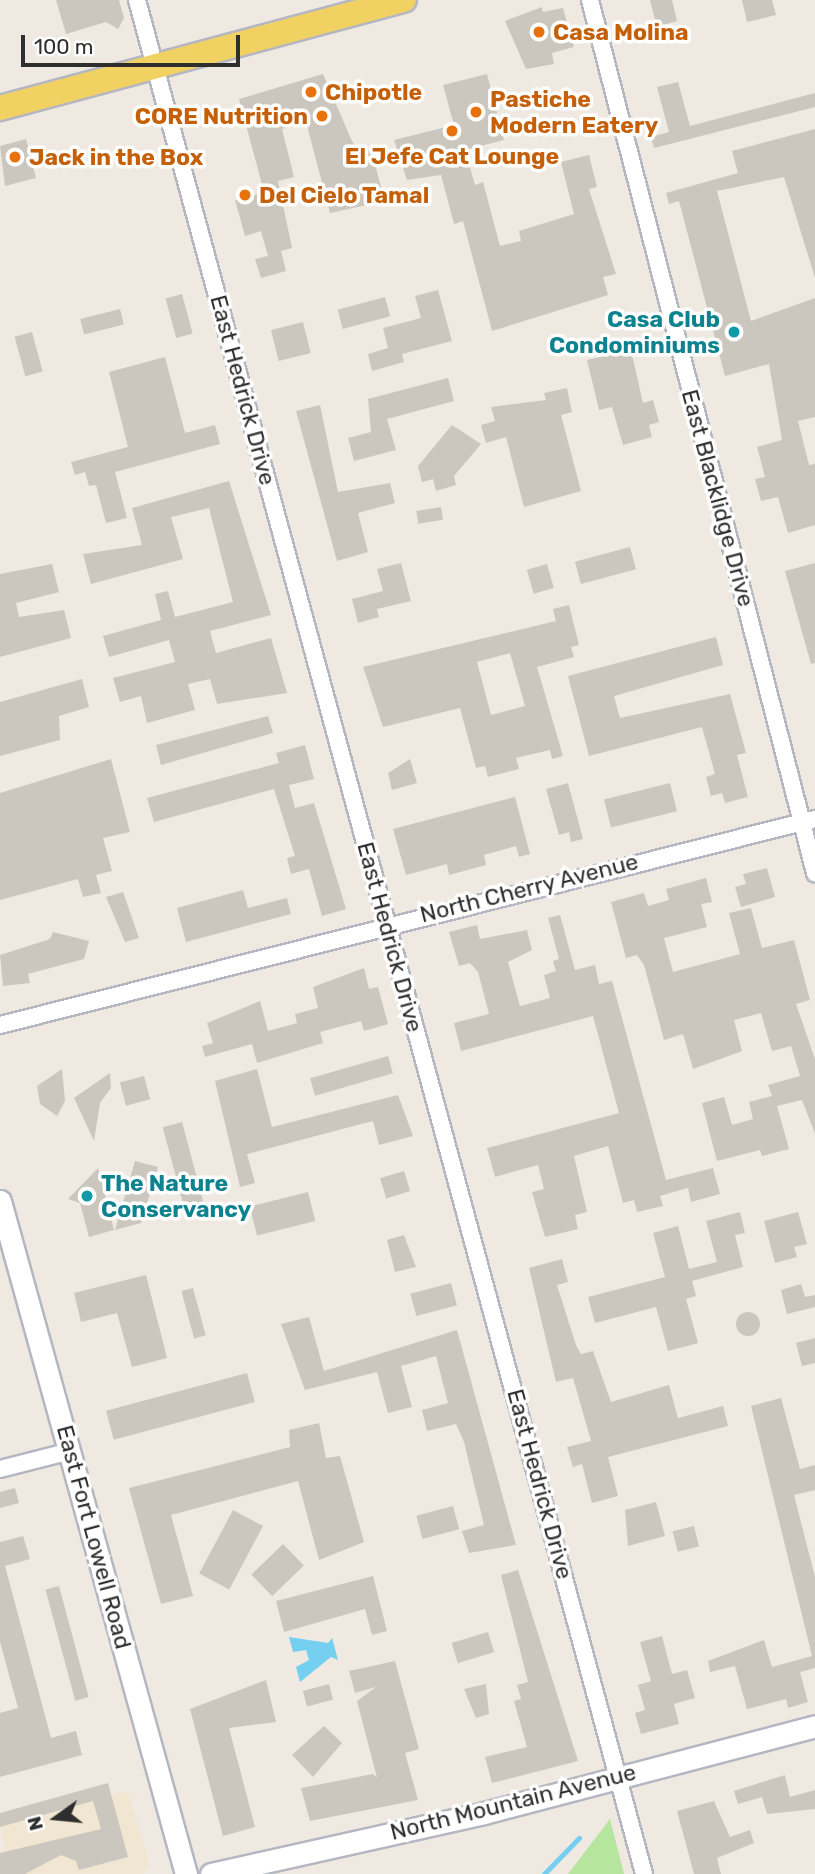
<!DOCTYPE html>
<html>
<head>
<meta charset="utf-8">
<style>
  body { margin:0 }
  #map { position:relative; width:815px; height:1874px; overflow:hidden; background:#efe9e1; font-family:Rubik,sans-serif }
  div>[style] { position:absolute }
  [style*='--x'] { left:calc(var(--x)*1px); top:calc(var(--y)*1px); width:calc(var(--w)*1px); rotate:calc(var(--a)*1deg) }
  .education>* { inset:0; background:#f0e6d1 }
  .green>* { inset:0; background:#b6e59e }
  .water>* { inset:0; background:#75cff0 }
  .stream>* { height:4.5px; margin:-2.25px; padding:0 2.25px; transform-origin:2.25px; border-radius:2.25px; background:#75cff0 }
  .building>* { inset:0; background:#cbc7bf; transform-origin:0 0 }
  .round { border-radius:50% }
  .roads { filter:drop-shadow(2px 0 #b4b7c1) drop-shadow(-2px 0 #b4b7c1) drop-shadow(0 2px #b4b7c1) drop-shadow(0 -2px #b4b7c1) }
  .street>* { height:16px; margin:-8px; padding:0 8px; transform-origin:8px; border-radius:8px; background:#fff }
  .secondary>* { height:21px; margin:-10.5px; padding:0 10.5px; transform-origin:10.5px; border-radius:10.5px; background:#fff }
  .primary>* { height:24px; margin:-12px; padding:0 12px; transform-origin:12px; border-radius:12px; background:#f2d163 }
  .dots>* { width:19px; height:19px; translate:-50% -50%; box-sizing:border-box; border:4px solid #fff; border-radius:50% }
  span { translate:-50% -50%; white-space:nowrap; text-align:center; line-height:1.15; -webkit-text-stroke:7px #fff; paint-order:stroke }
  .food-label { font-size:23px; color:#c56008; font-weight:700 }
  .left { translate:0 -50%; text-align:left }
  .right { translate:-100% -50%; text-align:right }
  .culture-label { font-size:23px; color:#0d838f; font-weight:700 }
  .street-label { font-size:23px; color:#2e2e2e }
  .north { position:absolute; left:21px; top:1783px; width:70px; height:70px; -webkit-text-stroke:5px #fff; paint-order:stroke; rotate:255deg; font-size:19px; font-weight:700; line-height:28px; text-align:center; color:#2e2e2e }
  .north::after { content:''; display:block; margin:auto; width:24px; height:32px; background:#2e2e2e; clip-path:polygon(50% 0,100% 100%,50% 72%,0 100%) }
  .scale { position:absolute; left:21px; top:35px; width:219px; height:32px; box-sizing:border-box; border:4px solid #2e2e2e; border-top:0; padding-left:9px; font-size:21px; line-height:24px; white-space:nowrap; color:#2e2e2e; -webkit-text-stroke:5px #fff; paint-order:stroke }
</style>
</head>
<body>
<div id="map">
  <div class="education">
    <div style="clip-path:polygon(128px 1791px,149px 1863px,143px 1874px,12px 1874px,0 1827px)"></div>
  </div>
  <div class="green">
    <div style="clip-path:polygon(610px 1819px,624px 1874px,568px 1874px)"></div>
  </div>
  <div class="water">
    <div style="clip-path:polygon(289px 1637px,328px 1643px,332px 1638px,338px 1660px,331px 1657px,300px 1682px,296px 1667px,309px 1660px,306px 1650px,293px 1652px)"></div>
  </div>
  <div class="stream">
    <div style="--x:544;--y:1874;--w:50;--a:-45.8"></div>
  </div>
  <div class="building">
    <div style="clip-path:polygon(56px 0,119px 0,124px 18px,118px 29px,106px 22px,66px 34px)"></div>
    <div style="clip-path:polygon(650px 0,672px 0,677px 21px,657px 27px)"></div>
    <div style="clip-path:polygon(742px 0,772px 0,776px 15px,747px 22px)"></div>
    <div style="clip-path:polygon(542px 7px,543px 12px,563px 8px,574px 47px,552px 53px,554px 64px,526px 69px,505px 21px)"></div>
    <div style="clip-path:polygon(323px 74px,352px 141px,360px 153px,371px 150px,385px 201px,330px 213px,306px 122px,282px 129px,294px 177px,278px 181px,292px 248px,281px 251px,286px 271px,261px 278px,255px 259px,268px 256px,261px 231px,245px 236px,235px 200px,264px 192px,239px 99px)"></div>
    <div style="clip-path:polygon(487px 74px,504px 140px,465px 150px,475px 185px,483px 182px,500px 246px,521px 241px,519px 231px,574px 214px,561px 162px,589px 155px,597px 187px,589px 189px,616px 274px,603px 277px,608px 295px,492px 331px,463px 221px,454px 224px,441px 175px,407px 180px,394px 140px,454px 125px,443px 85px)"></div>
    <div style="clip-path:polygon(678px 82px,690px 126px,815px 93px,815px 107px,654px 148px,651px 137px,669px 132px,657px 87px)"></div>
    <div style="clip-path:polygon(815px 129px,815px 278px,784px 177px,717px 191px,751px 321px,815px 298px,815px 417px,798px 421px,809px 465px,815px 464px,815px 525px,788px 533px,778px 497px,761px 501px,755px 479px,765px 477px,757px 447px,782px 440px,769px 364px,725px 376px,679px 201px,669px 204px,666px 193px,738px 173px,732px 151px)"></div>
    <div style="clip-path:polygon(26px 139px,36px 178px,5px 186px,0 146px)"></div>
    <div style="clip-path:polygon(438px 290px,452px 341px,402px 354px,404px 362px,372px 371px,368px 354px,388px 348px,383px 328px,421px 318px,415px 296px)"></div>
    <div style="left:182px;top:294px;width:41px;height:17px;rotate:75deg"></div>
    <div style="left:385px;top:297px;width:20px;height:49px;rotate:75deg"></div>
    <div style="left:120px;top:309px;width:16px;height:41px;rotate:76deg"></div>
    <div style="left:303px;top:322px;width:32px;height:33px;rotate:76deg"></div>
    <div style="left:32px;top:332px;width:41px;height:18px;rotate:75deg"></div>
    <div style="clip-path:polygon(631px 350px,643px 403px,653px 400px,659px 422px,649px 425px,652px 437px,623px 445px,612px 407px,599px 410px,587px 360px)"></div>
    <div style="clip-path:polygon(165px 357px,185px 433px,215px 425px,220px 444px,115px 472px,127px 518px,106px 523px,96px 485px,89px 486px,85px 472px,75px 475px,71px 462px,128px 447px,109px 372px)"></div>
    <div style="clip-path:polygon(448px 378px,454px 401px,387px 419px,396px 450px,354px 461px,348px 438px,371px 432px,368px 399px)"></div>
    <div style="clip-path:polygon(567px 388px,572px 412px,561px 415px,581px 491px,524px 507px,506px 437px,486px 443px,481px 425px,495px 421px,491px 407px,546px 400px,544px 393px)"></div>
    <div style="clip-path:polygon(320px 405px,338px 492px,390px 483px,395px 503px,358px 513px,368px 552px,337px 561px,296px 411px)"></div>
    <div style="clip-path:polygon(452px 425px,481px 444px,454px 476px,456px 485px,436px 491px,433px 479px,422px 482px,418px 466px)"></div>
    <div style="clip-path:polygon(229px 481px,271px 615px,210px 631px,216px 653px,271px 638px,287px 693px,217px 704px,210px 679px,188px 684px,195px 710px,147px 723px,141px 696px,120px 702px,113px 678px,175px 662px,169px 640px,109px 657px,103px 636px,161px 620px,155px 594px,168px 591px,175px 617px,233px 602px,209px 508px,171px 517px,183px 559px,91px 584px,83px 554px,142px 545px,132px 508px)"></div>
    <div style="left:441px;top:507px;width:13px;height:25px;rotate:81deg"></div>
    <div style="left:630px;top:547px;width:23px;height:57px;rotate:75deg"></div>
    <div style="clip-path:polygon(401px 563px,411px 601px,377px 609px,379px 617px,358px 623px,352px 599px,383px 591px,377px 569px)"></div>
    <div style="clip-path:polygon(815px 563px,815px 663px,811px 664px,785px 571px)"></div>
    <div style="clip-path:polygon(52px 564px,59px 592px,16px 603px,19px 617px,64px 610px,71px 638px,0 657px,0 574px)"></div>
    <div style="left:547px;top:564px;width:25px;height:21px;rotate:74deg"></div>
    <div style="clip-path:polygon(evenodd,569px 605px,579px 645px,571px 647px,574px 657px,537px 667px,563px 756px,552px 759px,550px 750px,516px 758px,519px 769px,488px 777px,485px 766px,476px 768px,460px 708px,383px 727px,363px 667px,556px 621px,553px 609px,569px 605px,510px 653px,525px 706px,491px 715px,477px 662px,510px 653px)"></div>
    <div style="clip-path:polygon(716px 637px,723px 665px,614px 696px,620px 718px,730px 694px,746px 753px,737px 755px,748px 797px,725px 803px,722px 793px,711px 796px,706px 777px,715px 774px,702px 727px,589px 756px,568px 676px)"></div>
    <div style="clip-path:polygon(82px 679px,89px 707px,59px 716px,60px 740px,0 756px,0 702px)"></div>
    <div style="clip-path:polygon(268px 716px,273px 733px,161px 765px,156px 745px)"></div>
    <div style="clip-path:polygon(305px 745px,314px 779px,289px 785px,295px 808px,314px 803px,346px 909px,322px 916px,309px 869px,291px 874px,287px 858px,295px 856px,274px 789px,154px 822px,147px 798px,279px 763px,276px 753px)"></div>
    <div style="clip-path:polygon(111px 759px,130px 832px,103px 838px,112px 871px,96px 875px,101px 893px,83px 897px,78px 879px,0 900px,0 793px)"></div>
    <div style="clip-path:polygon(410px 759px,417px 783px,392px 790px,388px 773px)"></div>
    <div style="clip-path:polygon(568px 783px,583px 839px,571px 842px,569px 832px,559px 835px,546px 789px)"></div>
    <div style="left:670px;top:783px;width:29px;height:68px;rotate:76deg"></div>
    <div style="clip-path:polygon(515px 797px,530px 854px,519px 857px,516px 846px,484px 855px,486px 865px,449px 875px,447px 864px,406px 875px,393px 829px)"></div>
    <div style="clip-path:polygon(767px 868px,775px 897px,741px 907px,735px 887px,746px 884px,743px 874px)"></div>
    <div style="clip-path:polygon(706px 878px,712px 902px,701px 904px,707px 927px,664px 938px,673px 972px,740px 954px,729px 913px,751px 908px,762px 948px,794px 940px,810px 1000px,796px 1004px,815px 1059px,815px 1134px,802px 1100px,777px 1106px,789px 1149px,762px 1156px,760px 1150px,717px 1161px,702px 1103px,724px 1097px,732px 1125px,753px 1119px,749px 1102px,772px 1096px,768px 1085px,800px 1076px,791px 1046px,772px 1051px,761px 1013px,734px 1020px,742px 1051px,693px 1069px,683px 1034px,664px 1040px,644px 965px,637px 955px,626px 958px,611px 902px,644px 893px,648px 906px,669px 900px,666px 889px)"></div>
    <div style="clip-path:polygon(243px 890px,248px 908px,287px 898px,291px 914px,186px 942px,177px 908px)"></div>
    <div style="clip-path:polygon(123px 892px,139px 938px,125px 942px,106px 897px)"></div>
    <div style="clip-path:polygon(560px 915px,575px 970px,595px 965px,599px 984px,612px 981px,666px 1180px,713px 1168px,720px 1194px,691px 1202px,688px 1188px,660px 1196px,663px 1206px,637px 1212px,634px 1200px,623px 1203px,608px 1146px,574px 1156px,587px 1212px,575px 1215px,578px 1229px,545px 1237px,532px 1192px,544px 1189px,538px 1165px,495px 1177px,487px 1148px,619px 1113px,593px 1016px,461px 1051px,454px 1023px,489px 1014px,478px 972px,470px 963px,459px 966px,449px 932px,477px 925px,480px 939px,527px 930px,532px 950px,508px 962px,520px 1006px,550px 998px,544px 975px,556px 971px,553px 961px,559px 959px,548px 918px)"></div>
    <div style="clip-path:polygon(53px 932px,89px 941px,84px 959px,28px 974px,30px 983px,3px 986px,0 955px,50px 939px)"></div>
    <div style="clip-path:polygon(364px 968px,369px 989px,378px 987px,388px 1024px,364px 1031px,361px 1021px,320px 1032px,323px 1043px,257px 1063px,252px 1044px,205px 1057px,202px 1046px,213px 1043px,207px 1023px,260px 1001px,268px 1031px,297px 1023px,295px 1014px,318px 1008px,313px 987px)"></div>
    <div style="left:388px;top:1056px;width:18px;height:81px;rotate:74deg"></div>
    <div style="clip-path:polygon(62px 1069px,65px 1101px,57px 1116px,40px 1104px,37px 1086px)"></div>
    <div style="clip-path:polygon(257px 1069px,272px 1127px,398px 1095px,413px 1136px,379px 1145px,373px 1121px,247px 1154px,255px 1183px,240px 1187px,215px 1081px)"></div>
    <div style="clip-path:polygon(110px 1073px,111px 1088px,100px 1103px,94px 1141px,74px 1098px)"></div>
    <div style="left:144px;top:1076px;width:24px;height:25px;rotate:75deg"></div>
    <div style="left:182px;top:1122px;width:91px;height:20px;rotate:75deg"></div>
    <div style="clip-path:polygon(135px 1161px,158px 1167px,141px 1223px,115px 1230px)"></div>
    <div style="clip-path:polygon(98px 1168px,114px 1230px,89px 1237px,80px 1203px,68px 1199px)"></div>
    <div style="left:404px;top:1171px;width:21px;height:25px;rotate:73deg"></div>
    <div style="left:308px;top:1192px;width:30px;height:60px;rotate:76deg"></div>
    <div style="clip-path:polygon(740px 1212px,745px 1233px,735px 1235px,743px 1267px,692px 1281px,696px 1296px,686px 1299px,698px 1343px,668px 1351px,656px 1307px,595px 1323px,588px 1297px,665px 1277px,653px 1233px,678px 1226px,689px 1269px,717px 1262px,706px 1221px)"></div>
    <div style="clip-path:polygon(798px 1212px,807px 1244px,794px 1247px,797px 1257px,775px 1263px,764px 1221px)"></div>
    <div style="clip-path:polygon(404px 1235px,416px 1267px,395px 1272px,387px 1240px)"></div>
    <div style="clip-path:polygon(562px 1259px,568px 1282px,557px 1285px,576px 1345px,581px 1354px,593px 1351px,611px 1402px,669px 1385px,678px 1418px,723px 1406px,728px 1426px,608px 1457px,618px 1496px,592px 1503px,582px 1464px,573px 1467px,567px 1447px,591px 1441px,573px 1378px,556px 1382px,529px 1268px)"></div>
    <div style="clip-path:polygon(146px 1275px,167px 1358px,132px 1367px,117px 1313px,81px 1322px,74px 1293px)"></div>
    <div style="left:451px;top:1283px;width:23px;height:42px;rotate:75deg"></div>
    <div style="clip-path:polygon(801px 1284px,805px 1297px,815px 1295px,815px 1307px,787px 1314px,781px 1290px)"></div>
    <div style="left:193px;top:1288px;width:49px;height:12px;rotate:75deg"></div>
    <div class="round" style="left:736px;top:1312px;width:24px;height:24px"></div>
    <div style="clip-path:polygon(309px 1317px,324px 1371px,457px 1330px,516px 1545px,469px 1553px,462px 1531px,484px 1525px,464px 1442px,456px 1424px,427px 1431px,422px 1410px,448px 1403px,436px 1356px,401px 1366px,412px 1407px,388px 1413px,377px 1372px,305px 1390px,281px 1324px)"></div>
    <div style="clip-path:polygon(815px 1338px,815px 1363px,802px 1366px,796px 1343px)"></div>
    <div style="left:247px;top:1373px;width:30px;height:146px;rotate:75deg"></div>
    <div style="clip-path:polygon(781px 1398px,800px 1469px,815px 1465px,815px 1490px,794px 1495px,815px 1577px,815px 1668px,800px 1672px,808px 1702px,788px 1708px,786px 1699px,747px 1709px,735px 1666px,710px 1672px,708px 1661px,764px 1640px,772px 1667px,812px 1656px,751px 1406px)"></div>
    <div style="clip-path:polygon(319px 1423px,326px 1458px,340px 1456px,364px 1542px,319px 1560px,298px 1481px,171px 1515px,193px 1596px,161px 1604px,129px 1488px,290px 1447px,289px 1430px)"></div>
    <div style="clip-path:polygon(15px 1488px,19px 1503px,0 1508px,0 1492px)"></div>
    <div style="clip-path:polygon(656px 1502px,665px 1536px,628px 1546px,625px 1510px)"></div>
    <div style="left:453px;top:1506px;width:24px;height:38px;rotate:75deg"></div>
    <div style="left:233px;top:1510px;width:34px;height:72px;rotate:28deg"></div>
    <div style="left:694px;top:1526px;width:21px;height:22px;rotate:76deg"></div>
    <div style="clip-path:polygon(23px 1536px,30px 1559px,5px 1566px,51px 1738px,76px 1731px,82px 1755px,0 1777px,0 1713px,18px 1708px,0 1642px,0 1542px)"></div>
    <div style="left:283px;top:1544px;width:30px;height:44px;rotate:46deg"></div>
    <div style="clip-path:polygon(518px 1570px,578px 1761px,492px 1783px,485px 1757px,527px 1747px,514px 1701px,521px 1699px,517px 1685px,528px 1682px,501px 1575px)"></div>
    <div style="clip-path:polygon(373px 1576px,387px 1631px,372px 1635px,365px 1609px,284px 1632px,276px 1601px)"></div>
    <div style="left:59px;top:1586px;width:115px;height:14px;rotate:75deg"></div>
    <div style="left:488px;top:1632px;width:21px;height:38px;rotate:73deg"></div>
    <div style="clip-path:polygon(662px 1636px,672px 1674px,687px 1670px,695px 1698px,674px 1704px,679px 1724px,641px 1734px,635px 1713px,645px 1710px,638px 1685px,651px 1681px,640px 1642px)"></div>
    <div style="clip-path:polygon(395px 1661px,419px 1749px,405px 1753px,418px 1800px,310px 1821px,301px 1788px,373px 1774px,377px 1778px,357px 1701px,376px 1687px,355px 1693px,349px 1671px)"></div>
    <div style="clip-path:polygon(266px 1680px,276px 1722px,229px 1728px,255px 1827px,223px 1836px,190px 1709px)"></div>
    <div style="left:329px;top:1684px;width:16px;height:27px;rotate:75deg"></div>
    <div style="clip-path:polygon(486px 1684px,489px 1714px,476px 1718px,464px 1689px)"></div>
    <div style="clip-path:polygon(324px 1726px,342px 1743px,313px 1777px,292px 1755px)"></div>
    <div style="clip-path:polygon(785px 1775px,790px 1797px,815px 1790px,815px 1809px,767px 1814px,762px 1797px,738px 1804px,734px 1791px)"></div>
    <div style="clip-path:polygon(108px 1783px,128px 1857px,79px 1870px,76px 1861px,61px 1855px,25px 1874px,0 1874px,0 1853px,101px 1829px,93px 1801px,0 1827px,0 1813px)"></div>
    <div style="clip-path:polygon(714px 1801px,730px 1837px,750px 1830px,754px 1843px,717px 1858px,721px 1874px,694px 1874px,677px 1811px)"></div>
  </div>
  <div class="roads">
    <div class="street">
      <div style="--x:137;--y:0;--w:1941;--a:74.86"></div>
      <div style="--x:590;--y:0;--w:902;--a:75.55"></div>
      <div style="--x:0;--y:1025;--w:841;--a:-14.19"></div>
      <div style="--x:0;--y:1469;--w:73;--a:-14.2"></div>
    </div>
    <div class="secondary">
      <div style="--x:0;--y:1201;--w:698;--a:74.55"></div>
      <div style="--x:211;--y:1874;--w:280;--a:-12.6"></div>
      <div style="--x:484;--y:1813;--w:342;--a:-14.7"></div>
    </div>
    <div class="primary">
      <div style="--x:0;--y:108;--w:418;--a:-15"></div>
    </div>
  </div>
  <div class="dots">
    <div style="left:539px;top:32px;background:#e8710a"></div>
    <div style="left:311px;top:92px;background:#e8710a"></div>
    <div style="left:476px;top:112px;background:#e8710a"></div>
    <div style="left:322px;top:116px;background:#e8710a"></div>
    <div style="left:452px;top:131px;background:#e8710a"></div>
    <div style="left:15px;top:157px;background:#e8710a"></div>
    <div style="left:245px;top:195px;background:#e8710a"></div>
    <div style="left:734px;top:332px;background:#0f9aa8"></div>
    <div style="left:87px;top:1196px;background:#0f9aa8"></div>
  </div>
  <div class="food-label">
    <span class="left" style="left:553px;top:32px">Casa Molina</span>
    <span class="left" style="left:325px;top:92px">Chipotle</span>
    <span class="left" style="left:490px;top:112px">Pastiche<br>Modern Eatery</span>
    <span class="right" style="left:308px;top:116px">CORE Nutrition</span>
    <span style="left:452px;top:156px">El Jefe Cat Lounge</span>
    <span class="left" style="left:29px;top:157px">Jack in the Box</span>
    <span class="left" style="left:259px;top:195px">Del Cielo Tamal</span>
  </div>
  <div class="culture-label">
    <span class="right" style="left:720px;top:332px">Casa Club<br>Condominiums</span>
    <span class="left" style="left:101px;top:1196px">The Nature<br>Conservancy</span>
  </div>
  <div class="street-label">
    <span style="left:243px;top:390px;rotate:75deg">East Hedrick Drive</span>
    <span style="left:718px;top:498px;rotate:75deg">East Blacklidge Drive</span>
    <span style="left:529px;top:888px;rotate:-14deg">North Cherry Avenue</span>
    <span style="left:390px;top:937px;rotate:75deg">East Hedrick Drive</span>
    <span style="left:540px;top:1484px;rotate:75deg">East Hedrick Drive</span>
    <span style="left:94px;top:1537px;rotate:75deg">East Fort Lowell Road</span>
    <span style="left:513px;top:1802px;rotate:-14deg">North Mountain Avenue</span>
  </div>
  <div class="north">N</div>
  <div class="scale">100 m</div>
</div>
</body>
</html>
